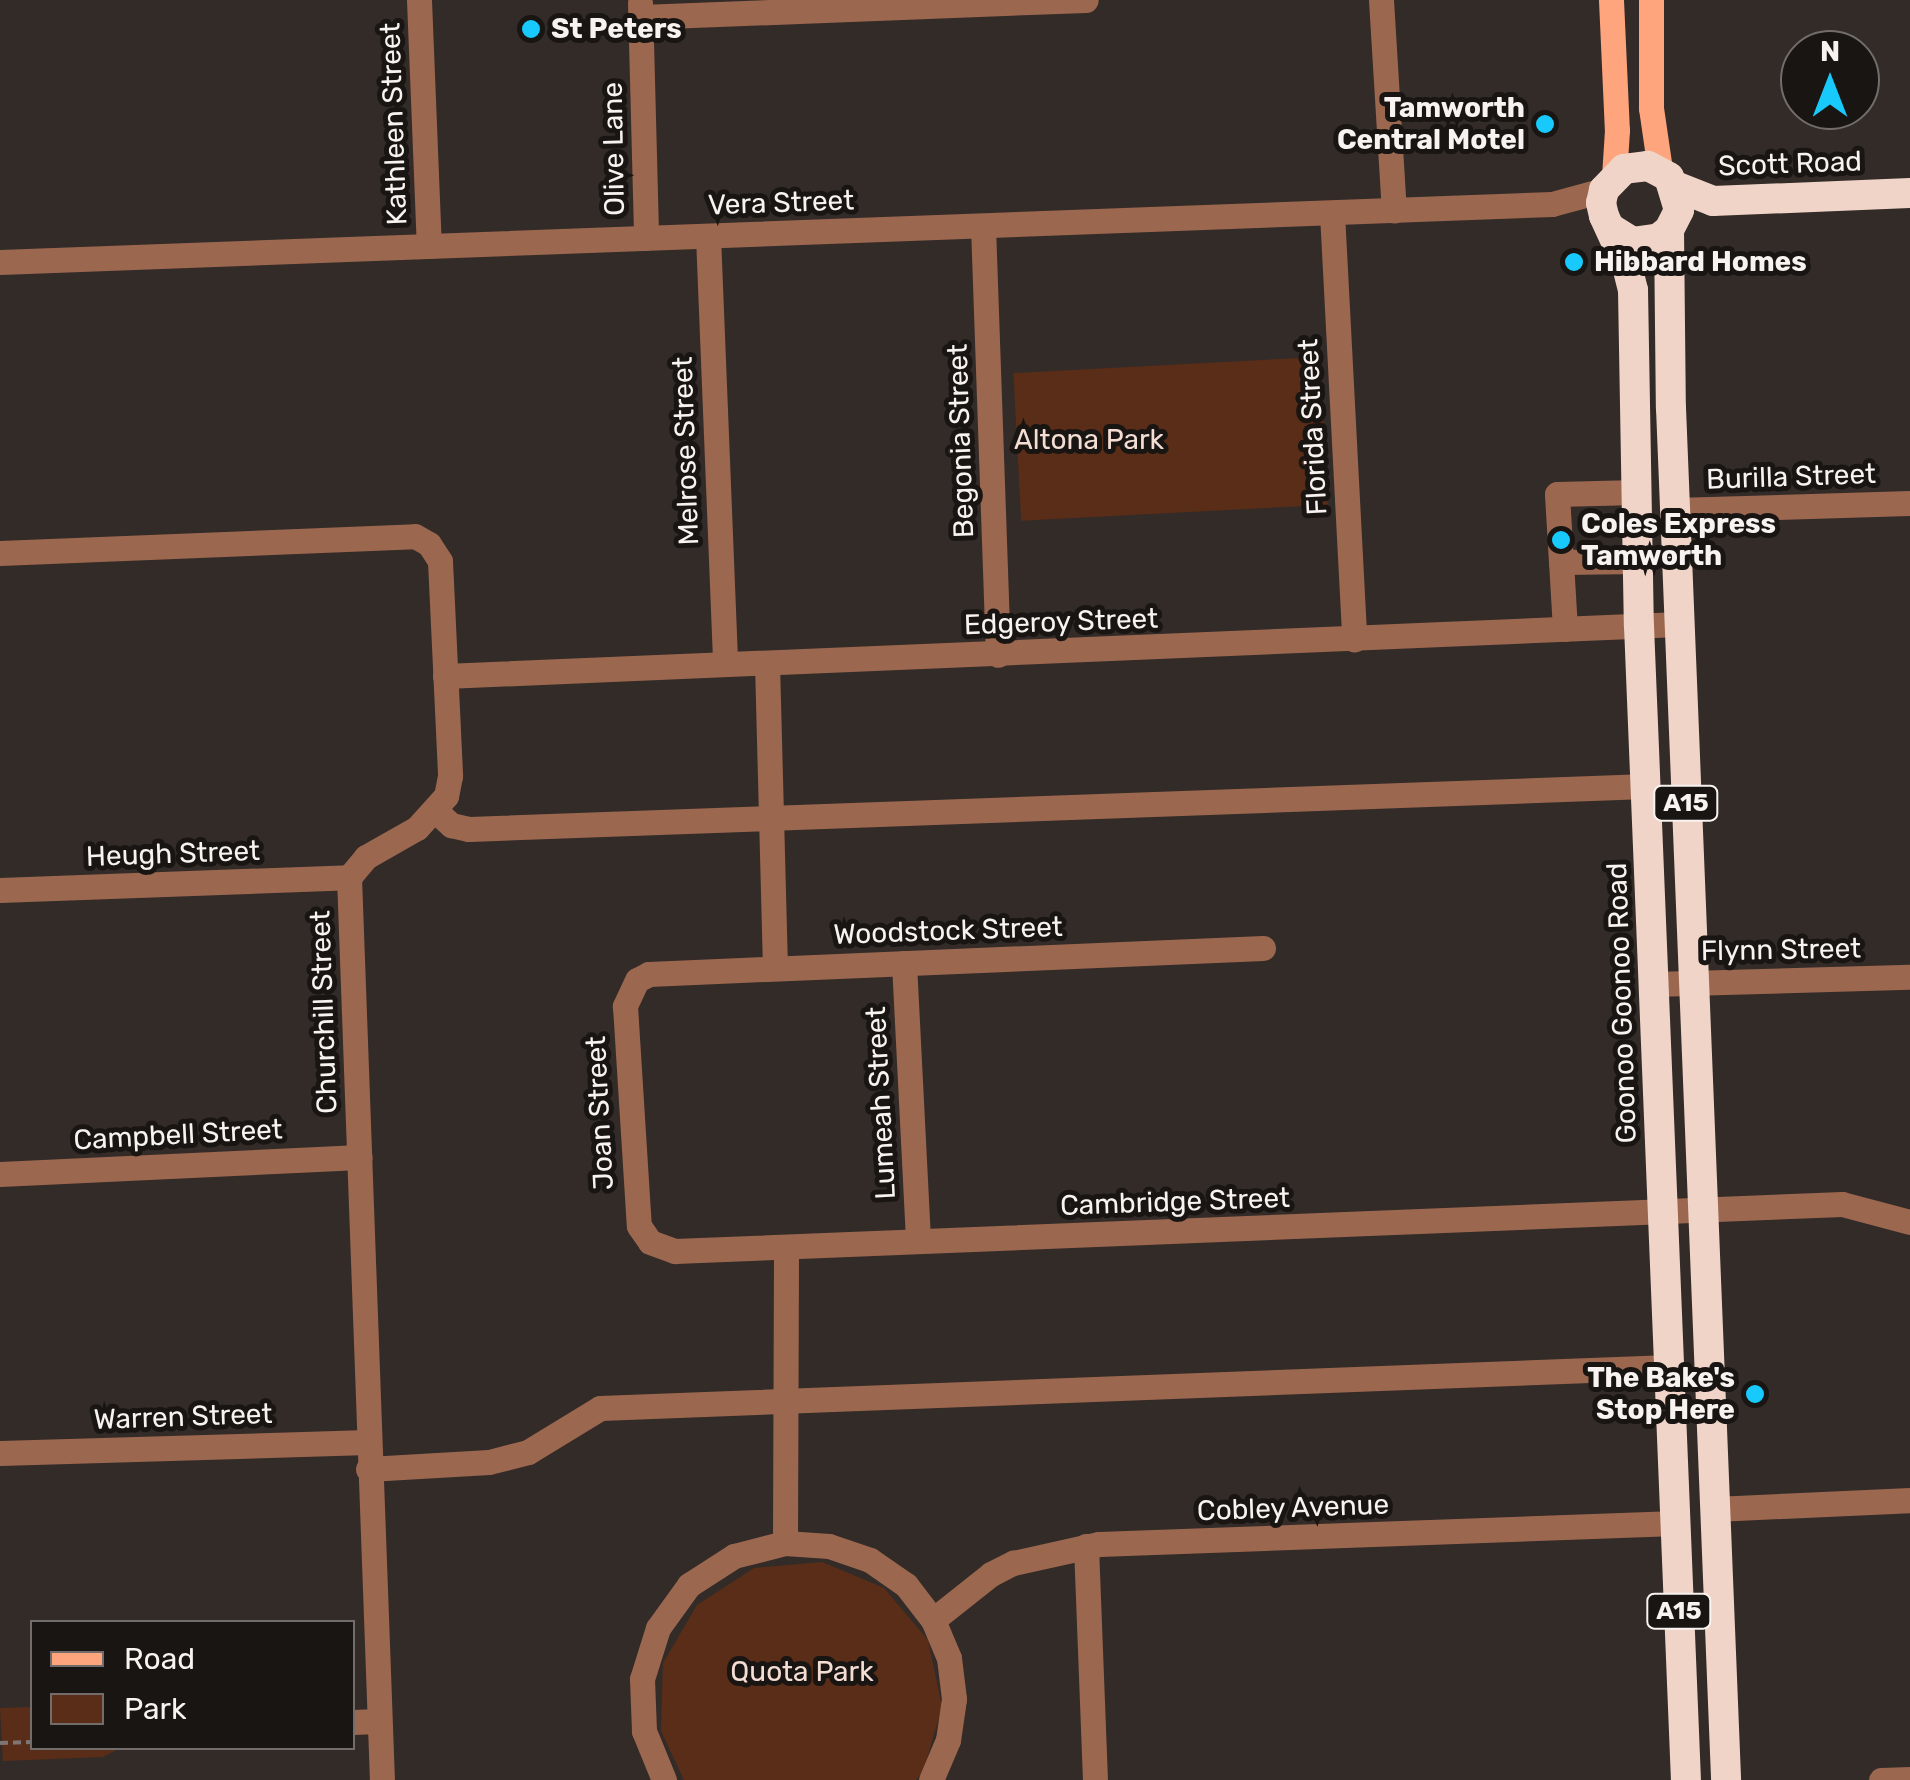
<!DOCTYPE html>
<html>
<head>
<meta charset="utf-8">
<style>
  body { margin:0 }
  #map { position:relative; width:1910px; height:1780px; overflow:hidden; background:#332b28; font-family:Rubik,sans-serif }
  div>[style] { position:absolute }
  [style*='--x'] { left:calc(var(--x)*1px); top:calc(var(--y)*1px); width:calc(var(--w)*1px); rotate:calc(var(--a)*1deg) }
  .green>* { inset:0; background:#5a2d18; transform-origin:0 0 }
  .path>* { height:4px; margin-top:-2px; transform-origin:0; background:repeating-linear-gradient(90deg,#7e7674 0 8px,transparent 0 13px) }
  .minor>* { height:25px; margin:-12.5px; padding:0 12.5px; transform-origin:12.5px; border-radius:12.5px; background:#9c674f }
  .major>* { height:25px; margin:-12.5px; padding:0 12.5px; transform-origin:12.5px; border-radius:12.5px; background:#fea57e }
  .highway>* { height:30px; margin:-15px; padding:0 15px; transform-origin:15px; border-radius:15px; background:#f0d4c8 }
  .dots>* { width:28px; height:28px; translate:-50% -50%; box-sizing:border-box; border:5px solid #181513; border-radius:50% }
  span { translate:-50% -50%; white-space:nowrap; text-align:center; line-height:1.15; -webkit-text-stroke:10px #181513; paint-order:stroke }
  .shield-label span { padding:2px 8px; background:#181513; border:2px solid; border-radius:8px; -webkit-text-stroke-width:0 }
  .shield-label { font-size:25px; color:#f8f2f0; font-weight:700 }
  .poi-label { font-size:28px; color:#f8f2f0; font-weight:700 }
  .left { translate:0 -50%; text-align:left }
  .right { translate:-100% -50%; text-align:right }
  .street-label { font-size:28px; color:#f8f2f0 }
  .park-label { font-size:28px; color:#f4ddd3 }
  .legend { position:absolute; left:30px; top:1620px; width:325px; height:130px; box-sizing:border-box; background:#181513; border:2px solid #726d6b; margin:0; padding:12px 18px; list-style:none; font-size:30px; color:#f8f2f0 }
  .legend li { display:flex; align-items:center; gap:20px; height:50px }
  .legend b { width:50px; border:2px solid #726d6b }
  .north { position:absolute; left:1780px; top:30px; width:100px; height:100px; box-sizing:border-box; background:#181513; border:2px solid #726d6b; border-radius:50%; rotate:0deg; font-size:28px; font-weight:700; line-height:40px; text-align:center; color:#f8f2f0 }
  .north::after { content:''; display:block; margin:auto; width:35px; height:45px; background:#18cafc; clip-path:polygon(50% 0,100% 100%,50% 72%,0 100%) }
</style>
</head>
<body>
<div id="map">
  <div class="green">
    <div style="left:1320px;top:357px;width:148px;height:307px;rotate:87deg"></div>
    <div style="clip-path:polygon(822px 1562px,884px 1588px,928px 1640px,942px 1707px,923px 1772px,916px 1780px,684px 1780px,661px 1731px,663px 1663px,697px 1605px,754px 1568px)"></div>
    <div style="clip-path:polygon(32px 1707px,32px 1748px,120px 1748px,103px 1757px,3px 1761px,0 1708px)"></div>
  </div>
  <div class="path">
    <div style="--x:0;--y:1743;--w:32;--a:-2"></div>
  </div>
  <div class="minor">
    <div style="--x:419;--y:0;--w:246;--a:87.7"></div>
    <div style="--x:1381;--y:0;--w:211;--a:86.5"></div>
    <div style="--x:640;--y:3;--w:235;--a:88.5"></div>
    <div style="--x:641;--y:17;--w:445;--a:-2.2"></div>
    <div style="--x:1332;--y:213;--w:427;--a:87"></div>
    <div style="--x:983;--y:226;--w:429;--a:88"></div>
    <div style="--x:708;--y:236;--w:428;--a:87.7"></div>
    <div style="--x:0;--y:262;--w:1553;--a:-2.14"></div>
    <div style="--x:1552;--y:204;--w:54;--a:-15.1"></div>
    <div style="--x:1675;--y:510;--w:235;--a:-1.7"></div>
    <div style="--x:0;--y:553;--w:415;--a:-2.3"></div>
    <div style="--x:415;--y:536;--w:16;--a:30"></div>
    <div style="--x:429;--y:544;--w:20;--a:57"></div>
    <div style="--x:440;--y:561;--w:215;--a:87.3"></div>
    <div style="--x:450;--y:776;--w:20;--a:101"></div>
    <div style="--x:446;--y:796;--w:43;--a:132.2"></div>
    <div style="--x:417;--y:828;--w:59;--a:150.4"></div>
    <div style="--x:366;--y:857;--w:26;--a:130"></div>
    <div style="--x:349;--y:877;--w:904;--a:87.91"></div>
    <div style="--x:1561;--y:562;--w:68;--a:-93.4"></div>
    <div style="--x:1557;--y:494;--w:80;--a:-1.4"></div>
    <div style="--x:1565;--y:629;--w:67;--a:-93.4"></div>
    <div style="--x:1561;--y:562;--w:78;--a:-0.7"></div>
    <div style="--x:767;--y:663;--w:304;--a:88.5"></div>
    <div style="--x:445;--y:676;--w:1235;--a:-2.41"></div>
    <div style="--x:436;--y:811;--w:21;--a:43"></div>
    <div style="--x:451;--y:825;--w:18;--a:13"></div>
    <div style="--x:469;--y:829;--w:1178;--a:-2.09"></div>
    <div style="--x:0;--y:890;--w:349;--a:-2.1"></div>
    <div style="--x:1263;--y:948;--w:615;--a:177.58"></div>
    <div style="--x:649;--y:974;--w:13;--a:153"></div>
    <div style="--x:637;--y:980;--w:29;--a:115"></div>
    <div style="--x:625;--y:1006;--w:220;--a:86.4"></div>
    <div style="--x:639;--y:1226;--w:19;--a:55"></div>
    <div style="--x:650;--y:1242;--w:27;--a:20"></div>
    <div style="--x:675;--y:1251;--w:1168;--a:-2.31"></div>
    <div style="--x:1842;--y:1204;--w:70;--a:14.8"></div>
    <div style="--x:904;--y:963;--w:278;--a:87.1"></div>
    <div style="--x:1653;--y:984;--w:257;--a:-1.6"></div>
    <div style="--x:0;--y:1174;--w:360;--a:-2.7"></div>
    <div style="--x:0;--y:1453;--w:368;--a:-1.7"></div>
    <div style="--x:368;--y:1469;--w:121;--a:-3.3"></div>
    <div style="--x:489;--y:1462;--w:40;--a:-14.4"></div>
    <div style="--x:528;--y:1452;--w:84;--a:-31.4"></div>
    <div style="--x:600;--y:1408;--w:1070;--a:-2.2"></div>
    <div style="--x:1714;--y:1509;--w:196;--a:-2.6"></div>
    <div style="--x:785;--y:1543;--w:296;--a:-89.8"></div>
    <div style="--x:1086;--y:1546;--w:234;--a:87.8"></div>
    <div style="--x:933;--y:1620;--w:74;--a:-38.4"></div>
    <div style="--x:991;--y:1574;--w:25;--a:-27"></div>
    <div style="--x:1013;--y:1563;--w:88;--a:-12.5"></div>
    <div style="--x:1099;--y:1544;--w:577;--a:-2.08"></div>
    <div style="--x:352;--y:1722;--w:27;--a:-2"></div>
    <div style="--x:664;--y:1780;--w:53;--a:-112.2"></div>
    <div style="--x:644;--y:1731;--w:52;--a:-92.2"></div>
    <div style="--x:642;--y:1679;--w:53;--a:-72.6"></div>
    <div style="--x:658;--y:1628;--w:53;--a:-54.2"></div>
    <div style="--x:689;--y:1585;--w:54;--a:-32.8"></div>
    <div style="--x:734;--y:1556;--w:53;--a:-14.3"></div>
    <div style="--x:785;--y:1543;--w:44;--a:3.9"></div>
    <div style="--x:829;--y:1546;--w:43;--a:18.9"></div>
    <div style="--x:870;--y:1560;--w:44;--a:34.8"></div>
    <div style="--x:906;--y:1585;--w:44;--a:52.4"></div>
    <div style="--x:933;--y:1620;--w:41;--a:67.2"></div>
    <div style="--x:949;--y:1658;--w:41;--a:83"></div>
    <div style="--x:954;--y:1699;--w:41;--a:98.3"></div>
    <div style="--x:948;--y:1740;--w:43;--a:113"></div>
    <div style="--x:1881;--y:1780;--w:29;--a:-2"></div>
  </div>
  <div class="major">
    <div style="--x:1611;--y:0;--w:130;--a:87.4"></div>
    <div style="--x:1617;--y:130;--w:46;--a:93.7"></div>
    <div style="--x:1651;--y:0;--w:108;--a:90"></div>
    <div style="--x:1651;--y:108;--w:63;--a:81.7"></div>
  </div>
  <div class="highway">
    <div style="--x:1675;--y:186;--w:41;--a:21.5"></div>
    <div style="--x:1713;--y:201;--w:197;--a:-2.3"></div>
    <div style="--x:1610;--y:228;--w:26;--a:32"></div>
    <div style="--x:1632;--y:242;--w:27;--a:-8"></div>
    <div style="--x:1659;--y:238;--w:13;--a:-39"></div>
    <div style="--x:1669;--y:230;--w:22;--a:-63"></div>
    <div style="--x:1679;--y:210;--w:34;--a:-107"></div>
    <div style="--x:1669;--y:177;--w:24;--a:-152"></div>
    <div style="--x:1648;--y:166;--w:24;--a:173"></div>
    <div style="--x:1624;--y:169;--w:29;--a:134"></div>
    <div style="--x:1604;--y:190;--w:13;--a:103"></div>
    <div style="--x:1601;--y:203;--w:13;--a:77"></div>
    <div style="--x:1604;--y:216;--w:55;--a:65.3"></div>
    <div style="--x:1627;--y:266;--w:25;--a:76"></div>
    <div style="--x:1633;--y:290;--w:336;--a:89"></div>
    <div style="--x:1639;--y:626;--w:1155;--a:87.67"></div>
    <div style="--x:1669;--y:230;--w:178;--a:89.4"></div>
    <div style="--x:1671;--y:408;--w:1373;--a:87.7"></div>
  </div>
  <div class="dots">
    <div style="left:531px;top:29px;background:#18cafc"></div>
    <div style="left:1545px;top:124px;background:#18cafc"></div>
    <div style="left:1574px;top:262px;background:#18cafc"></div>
    <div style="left:1561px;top:540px;background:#18cafc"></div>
    <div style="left:1755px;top:1394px;background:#18cafc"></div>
  </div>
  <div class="shield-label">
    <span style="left:1686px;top:803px">A15</span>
    <span style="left:1679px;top:1611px">A15</span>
  </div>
  <div class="poi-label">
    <span class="left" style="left:551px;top:29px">St Peters</span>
    <span class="right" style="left:1525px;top:124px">Tamworth<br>Central Motel</span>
    <span class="left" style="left:1594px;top:262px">Hibbard Homes</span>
    <span class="left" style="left:1581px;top:540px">Coles Express<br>Tamworth</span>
    <span class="right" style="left:1735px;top:1394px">The Bake's<br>Stop Here</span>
  </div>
  <div class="street-label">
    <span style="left:394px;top:124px;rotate:-92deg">Kathleen Street</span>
    <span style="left:614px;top:149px;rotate:-91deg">Olive Lane</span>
    <span style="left:1790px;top:164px;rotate:-2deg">Scott Road</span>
    <span style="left:781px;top:203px;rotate:-2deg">Vera Street</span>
    <span style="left:1313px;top:427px;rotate:-93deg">Florida Street</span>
    <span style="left:961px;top:441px;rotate:-92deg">Begonia Street</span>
    <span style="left:686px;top:451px;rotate:-92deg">Melrose Street</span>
    <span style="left:1791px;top:477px;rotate:-2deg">Burilla Street</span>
    <span style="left:1061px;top:622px;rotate:-2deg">Edgeroy Street</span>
    <span style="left:173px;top:854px;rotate:-2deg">Heugh Street</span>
    <span style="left:948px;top:931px;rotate:-2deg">Woodstock Street</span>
    <span style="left:1781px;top:950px;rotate:-1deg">Flynn Street</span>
    <span style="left:1622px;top:1003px;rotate:-92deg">Goonoo Goonoo Road</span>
    <span style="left:324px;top:1012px;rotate:-92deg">Churchill Street</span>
    <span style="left:881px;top:1103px;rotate:-93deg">Lumeah Street</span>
    <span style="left:600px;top:1113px;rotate:-93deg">Joan Street</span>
    <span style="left:178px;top:1135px;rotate:-3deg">Campbell Street</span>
    <span style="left:1175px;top:1202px;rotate:-2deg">Cambridge Street</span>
    <span style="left:183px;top:1417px;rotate:-2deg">Warren Street</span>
    <span style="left:1293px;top:1508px;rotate:-2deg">Cobley Avenue</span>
  </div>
  <div class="park-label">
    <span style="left:1089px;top:440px">Altona Park</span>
    <span style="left:802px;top:1672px">Quota Park</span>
  </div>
  <ul class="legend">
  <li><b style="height:12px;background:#fea57e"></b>Road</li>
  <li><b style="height:28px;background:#5a2d18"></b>Park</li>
  </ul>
  <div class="north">N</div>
</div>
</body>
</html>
